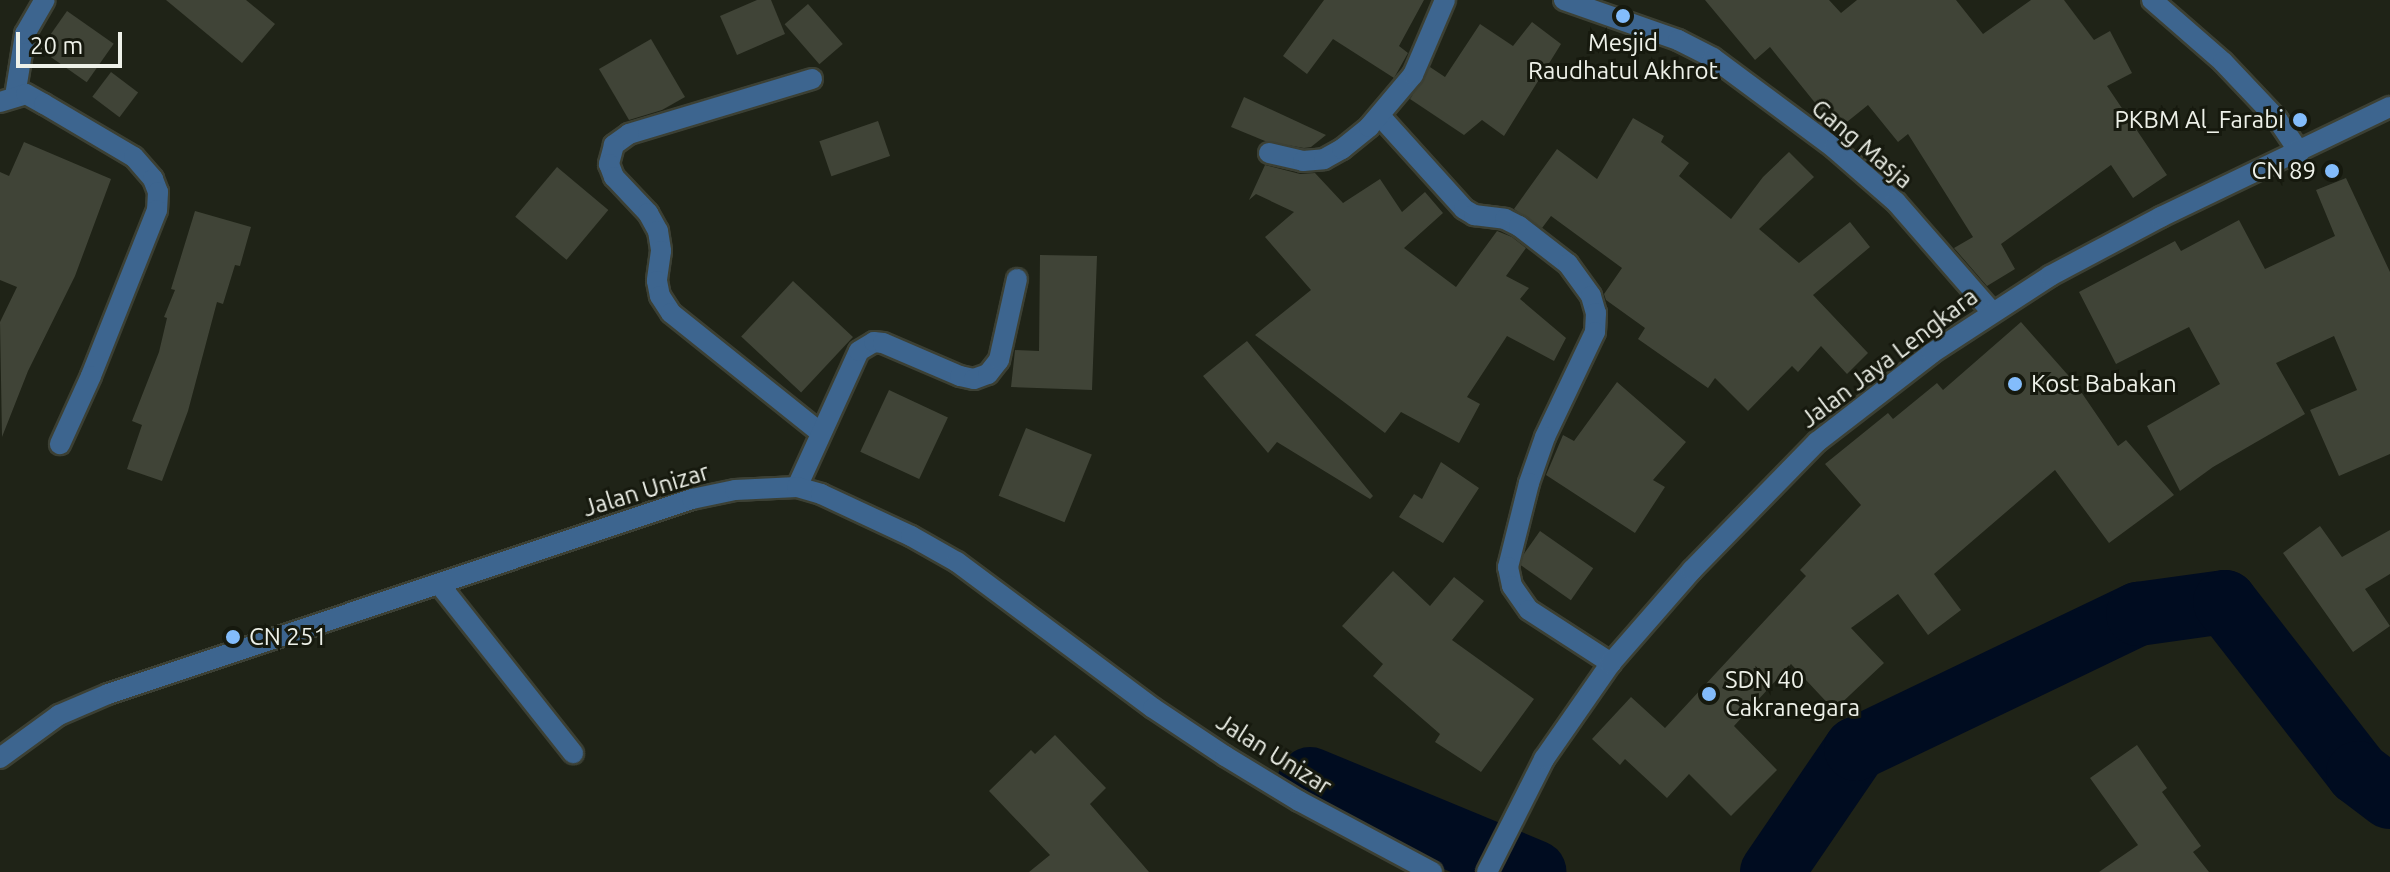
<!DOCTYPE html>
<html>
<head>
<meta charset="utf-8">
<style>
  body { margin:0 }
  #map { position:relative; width:2390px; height:872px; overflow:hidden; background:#1f2317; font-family:Ubuntu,sans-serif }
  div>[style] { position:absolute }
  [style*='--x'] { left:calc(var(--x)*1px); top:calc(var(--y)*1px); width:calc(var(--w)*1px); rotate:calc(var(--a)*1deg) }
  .river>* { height:64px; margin:-32px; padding:0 32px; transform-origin:32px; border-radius:32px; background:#000c20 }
  .building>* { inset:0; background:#404437; transform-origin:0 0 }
  .roads { filter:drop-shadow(2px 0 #3c4034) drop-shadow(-2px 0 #3c4034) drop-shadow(0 2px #3c4034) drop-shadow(0 -2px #3c4034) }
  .minor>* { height:20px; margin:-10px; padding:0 10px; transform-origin:10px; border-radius:10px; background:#3d658f }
  .dots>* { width:22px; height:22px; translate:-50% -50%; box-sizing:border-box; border:4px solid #16190e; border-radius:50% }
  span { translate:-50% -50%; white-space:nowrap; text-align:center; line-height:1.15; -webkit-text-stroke:6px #16190e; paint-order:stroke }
  .poi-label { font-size:24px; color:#eef1e9 }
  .right { translate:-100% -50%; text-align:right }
  .left { translate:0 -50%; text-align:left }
  .street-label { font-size:24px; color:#eef1e9 }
  .scale { position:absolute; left:16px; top:32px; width:106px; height:36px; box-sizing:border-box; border:4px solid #eef1e9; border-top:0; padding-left:10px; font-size:24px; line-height:28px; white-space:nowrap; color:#eef1e9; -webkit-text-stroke:6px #16190e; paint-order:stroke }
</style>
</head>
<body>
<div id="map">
  <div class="river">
    <div style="--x:1310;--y:779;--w:243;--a:22.5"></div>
    <div style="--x:1772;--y:872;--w:149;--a:-55.7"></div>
    <div style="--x:1856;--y:749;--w:313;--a:-25.6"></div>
    <div style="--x:2138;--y:614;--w:88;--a:-7.9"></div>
    <div style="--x:2225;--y:602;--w:217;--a:52.1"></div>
    <div style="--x:2358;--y:773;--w:40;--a:37"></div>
  </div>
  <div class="building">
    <div style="clip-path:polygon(166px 0,246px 0,275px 24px,242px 63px)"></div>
    <div style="clip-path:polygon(757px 0,771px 0,785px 34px,737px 55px,720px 16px)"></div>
    <div style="clip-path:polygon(1324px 0,1424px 0,1399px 46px,1408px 53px,1394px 78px,1333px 39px,1307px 74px,1283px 56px)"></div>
    <div style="clip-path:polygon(1705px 0,1829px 0,1841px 13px,1857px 0,1956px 0,1983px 34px,2031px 0,2064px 0,2094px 40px,2110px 31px,2132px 73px,2107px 86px,2167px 175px,2133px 198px,2111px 165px,2001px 244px,2015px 269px,1987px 286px,1954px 248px,1973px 237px,1908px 134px,1898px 142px,1868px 105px,1837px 130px,1770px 47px,1755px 60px)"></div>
    <div style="left:808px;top:4px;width:53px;height:31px;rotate:49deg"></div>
    <div style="left:67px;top:11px;width:57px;height:47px;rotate:35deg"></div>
    <div style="clip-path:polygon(1532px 22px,1561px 44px,1504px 136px,1482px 120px,1464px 135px,1410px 99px,1430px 67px,1445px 77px,1480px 24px,1513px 46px)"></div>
    <div style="clip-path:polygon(651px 39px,685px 97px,662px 110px,629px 120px,599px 69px)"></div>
    <div style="left:111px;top:72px;width:34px;height:31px;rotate:37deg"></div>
    <div style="clip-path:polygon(1244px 97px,1326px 135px,1311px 147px,1304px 148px,1265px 141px,1231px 127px)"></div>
    <div style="clip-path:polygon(1633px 118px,1664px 136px,1661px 142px,1689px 163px,1679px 176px,1731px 219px,1763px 177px,1789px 152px,1814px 177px,1759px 229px,1799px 263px,1850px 222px,1870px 247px,1813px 295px,1868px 353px,1847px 374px,1821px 346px,1798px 372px,1792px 366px,1748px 411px,1715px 378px,1708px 388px,1638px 339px,1645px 328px,1606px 300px,1604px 294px,1622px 268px,1551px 216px,1542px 228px,1514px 209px,1557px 149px,1597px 179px)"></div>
    <div style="left:878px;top:121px;width:37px;height:62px;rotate:71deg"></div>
    <div style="clip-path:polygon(24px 142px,111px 179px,75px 276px,28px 371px,2px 437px,0 322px,17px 287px,0 280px,0 172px,9px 176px)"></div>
    <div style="clip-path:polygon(1265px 165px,1300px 174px,1315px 173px,1343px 203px,1380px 179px,1402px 212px,1425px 192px,1443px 213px,1404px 248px,1456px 287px,1497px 231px,1512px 237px,1526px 248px,1506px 276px,1529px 288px,1520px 299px,1566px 338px,1554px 361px,1507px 336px,1467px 397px,1480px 404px,1459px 443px,1401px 412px,1385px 433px,1255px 335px,1311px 290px,1265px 237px,1294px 212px,1256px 194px,1249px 200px)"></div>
    <div style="left:557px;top:167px;width:67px;height:65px;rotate:40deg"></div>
    <div style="clip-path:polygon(2346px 178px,2390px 272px,2390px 454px,2339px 476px,2310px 410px,2357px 390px,2334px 336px,2276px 363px,2305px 414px,2213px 467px,2180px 491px,2147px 426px,2220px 384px,2189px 327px,2116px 364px,2079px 292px,2175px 241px,2181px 251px,2239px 220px,2265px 269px,2335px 236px,2316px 190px)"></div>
    <div style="clip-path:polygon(195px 211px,251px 227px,240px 266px,235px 265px,223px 304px,217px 302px,188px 411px,162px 481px,127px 469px,142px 425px,132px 421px,159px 352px,167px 318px,164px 317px,175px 290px,171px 289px)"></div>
    <div style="clip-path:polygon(1040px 255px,1097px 256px,1092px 390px,1011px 387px,1015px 350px,1039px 351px)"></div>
    <div style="left:793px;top:281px;width:82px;height:76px;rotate:43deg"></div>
    <div style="clip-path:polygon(2021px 322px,2075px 383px,2118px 446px,2126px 440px,2174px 495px,2109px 543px,2055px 470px,1934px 574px,1961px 610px,1928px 635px,1898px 594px,1851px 628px,1884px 663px,1834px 710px,1791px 664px,1734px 726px,1777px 770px,1731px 816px,1689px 774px,1667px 798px,1625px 759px,1620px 765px,1592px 739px,1631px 697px,1665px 728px,1806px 576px,1800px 570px,1861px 505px,1825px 464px,1888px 413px,1893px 419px,1937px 383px,1943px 390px)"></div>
    <div style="clip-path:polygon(1247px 341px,1373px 496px,1370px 499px,1277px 442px,1268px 453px,1203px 376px)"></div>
    <div style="clip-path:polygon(1617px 382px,1686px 442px,1653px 480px,1665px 487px,1635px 533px,1546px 475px,1563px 435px,1574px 441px)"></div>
    <div style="left:889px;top:390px;width:65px;height:68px;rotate:25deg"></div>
    <div style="left:1026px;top:428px;width:71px;height:73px;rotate:22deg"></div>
    <div style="clip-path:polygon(1441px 462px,1479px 488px,1443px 543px,1399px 517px,1414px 494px,1422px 499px)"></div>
    <div style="clip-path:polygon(2320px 526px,2342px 557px,2390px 530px,2390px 574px,2365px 589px,2390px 626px,2353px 652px,2283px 553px)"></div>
    <div style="left:1540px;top:531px;width:65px;height:39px;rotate:35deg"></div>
    <div style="clip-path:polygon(1393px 571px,1430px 606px,1454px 577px,1484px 601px,1452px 640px,1534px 699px,1481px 772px,1435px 742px,1440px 734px,1373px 676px,1383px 664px,1342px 626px)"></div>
    <div style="clip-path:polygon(1055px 735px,1106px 788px,1090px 804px,1149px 872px,1029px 872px,1050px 855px,989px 791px,1031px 750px,1035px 754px)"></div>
    <div style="clip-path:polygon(2137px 745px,2167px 788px,2162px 792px,2201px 846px,2193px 852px,2209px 872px,2099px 872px,2138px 845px,2090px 778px)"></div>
  </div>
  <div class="roads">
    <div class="minor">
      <div style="--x:1564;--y:0;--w:121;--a:19.3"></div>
      <div style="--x:1678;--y:40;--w:39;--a:27"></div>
      <div style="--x:1713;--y:58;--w:151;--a:36.6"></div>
      <div style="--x:1834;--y:148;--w:82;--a:41.1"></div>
      <div style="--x:1896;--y:202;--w:146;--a:48.9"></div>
      <div style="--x:2152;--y:0;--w:94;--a:41.1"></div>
      <div style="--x:2223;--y:62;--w:79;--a:46.5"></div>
      <div style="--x:2277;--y:119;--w:40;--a:56"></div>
      <div style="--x:812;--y:79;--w:191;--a:163.3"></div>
      <div style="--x:629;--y:134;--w:19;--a:144"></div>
      <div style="--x:614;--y:145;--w:20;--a:105"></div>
      <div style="--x:609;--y:164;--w:14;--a:69"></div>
      <div style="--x:614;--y:177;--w:50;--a:46.6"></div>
      <div style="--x:648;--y:213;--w:21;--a:61"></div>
      <div style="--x:658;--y:231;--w:20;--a:81"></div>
      <div style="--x:661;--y:251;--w:30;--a:98"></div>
      <div style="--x:657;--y:281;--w:15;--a:79"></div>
      <div style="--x:660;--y:296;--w:20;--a:57"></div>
      <div style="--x:671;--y:313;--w:192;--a:38.7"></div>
      <div style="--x:15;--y:96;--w:63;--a:-80.8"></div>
      <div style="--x:25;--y:34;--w:39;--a:-60"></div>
      <div style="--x:0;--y:102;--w:27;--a:-17"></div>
      <div style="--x:26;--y:94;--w:21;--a:29"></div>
      <div style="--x:44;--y:104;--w:104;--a:30.5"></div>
      <div style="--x:134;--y:157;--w:29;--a:49"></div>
      <div style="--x:153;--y:179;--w:14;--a:69"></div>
      <div style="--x:158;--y:192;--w:18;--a:93"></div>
      <div style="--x:157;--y:210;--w:179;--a:111.7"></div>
      <div style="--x:91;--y:376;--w:75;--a:114.5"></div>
      <div style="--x:1380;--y:116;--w:125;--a:47.9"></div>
      <div style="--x:1464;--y:209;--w:12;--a:31"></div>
      <div style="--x:1474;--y:215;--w:31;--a:7"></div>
      <div style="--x:1505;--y:219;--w:16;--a:27"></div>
      <div style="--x:1519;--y:226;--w:62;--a:37.8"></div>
      <div style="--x:1568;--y:264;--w:39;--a:54"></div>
      <div style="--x:1591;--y:296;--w:18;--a:74"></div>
      <div style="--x:1596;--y:313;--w:19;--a:93"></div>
      <div style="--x:1595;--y:332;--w:116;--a:115.5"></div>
      <div style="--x:1545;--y:437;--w:49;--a:109.2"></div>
      <div style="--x:1529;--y:483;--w:87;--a:104"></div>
      <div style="--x:1508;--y:567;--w:19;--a:78"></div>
      <div style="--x:1512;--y:586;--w:29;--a:55"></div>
      <div style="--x:1529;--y:610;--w:98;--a:32.9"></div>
      <div style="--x:1269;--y:153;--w:35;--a:13"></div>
      <div style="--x:1303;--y:161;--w:21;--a:-5"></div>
      <div style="--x:1324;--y:159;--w:21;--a:-29"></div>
      <div style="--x:1342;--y:149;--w:35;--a:-39"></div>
      <div style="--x:1369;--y:127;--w:68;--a:-49.8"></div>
      <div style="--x:1413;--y:75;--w:82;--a:-66.9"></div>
      <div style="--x:797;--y:487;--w:149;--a:-65.5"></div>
      <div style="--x:859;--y:351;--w:17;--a:-31"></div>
      <div style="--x:874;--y:342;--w:9;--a:6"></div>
      <div style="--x:883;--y:343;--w:84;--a:23.2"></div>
      <div style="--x:960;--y:376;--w:14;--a:12"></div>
      <div style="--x:974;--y:379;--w:15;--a:-20"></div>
      <div style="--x:988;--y:374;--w:18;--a:-52"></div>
      <div style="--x:999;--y:360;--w:83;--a:-77.5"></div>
      <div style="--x:439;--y:584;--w:216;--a:51.6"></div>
      <div style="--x:0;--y:758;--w:73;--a:-36.1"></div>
      <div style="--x:59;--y:715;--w:53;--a:-23.2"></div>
      <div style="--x:108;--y:694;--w:616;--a:-18.46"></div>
      <div style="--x:692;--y:499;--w:44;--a:-11.8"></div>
      <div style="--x:735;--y:490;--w:62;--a:-2.8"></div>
      <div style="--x:797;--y:487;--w:25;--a:16"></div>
      <div style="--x:821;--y:494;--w:99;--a:25"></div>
      <div style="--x:911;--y:536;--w:53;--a:29.5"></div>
      <div style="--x:957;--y:562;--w:244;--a:36.7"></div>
      <div style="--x:1153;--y:708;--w:87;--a:33.7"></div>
      <div style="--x:1225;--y:756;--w:87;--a:31.3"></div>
      <div style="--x:1299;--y:801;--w:151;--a:28.1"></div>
      <div style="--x:1487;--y:872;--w:127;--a:-63.2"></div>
      <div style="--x:1544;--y:759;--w:117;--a:-55.1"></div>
      <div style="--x:1611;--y:663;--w:123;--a:-48.9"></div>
      <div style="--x:1692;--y:570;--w:179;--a:-45.7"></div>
      <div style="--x:1817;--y:442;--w:145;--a:-37.7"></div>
      <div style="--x:1932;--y:353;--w:141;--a:-33.1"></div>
      <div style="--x:2050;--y:276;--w:126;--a:-28"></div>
      <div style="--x:2161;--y:217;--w:254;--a:-25.7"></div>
    </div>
  </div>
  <div class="dots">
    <div style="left:1623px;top:16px;background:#83bcfb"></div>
    <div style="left:2300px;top:120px;background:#83bcfb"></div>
    <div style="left:2332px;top:171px;background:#83bcfb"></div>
    <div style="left:2015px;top:384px;background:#83bcfb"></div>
    <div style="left:233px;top:637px;background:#83bcfb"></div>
    <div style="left:1709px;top:694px;background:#83bcfb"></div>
  </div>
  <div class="poi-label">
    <span style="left:1623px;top:57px">Mesjid<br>Raudhatul Akhrot</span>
    <span class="right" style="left:2284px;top:120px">PKBM Al_Farabi</span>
    <span class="right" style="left:2316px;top:171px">CN 89</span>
    <span class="left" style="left:2031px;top:384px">Kost Babakan</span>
    <span class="left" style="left:249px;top:637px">CN 251</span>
    <span class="left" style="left:1725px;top:694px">SDN 40<br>Cakranegara</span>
  </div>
  <div class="street-label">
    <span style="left:1862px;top:144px;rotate:40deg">Gang Masja</span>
    <span style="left:1889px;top:358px;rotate:-37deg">Jalan Jaya Lengkara</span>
    <span style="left:646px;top:490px;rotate:-17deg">Jalan Unizar</span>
    <span style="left:1274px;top:754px;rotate:32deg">Jalan Unizar</span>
  </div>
  <div class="scale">20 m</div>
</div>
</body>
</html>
